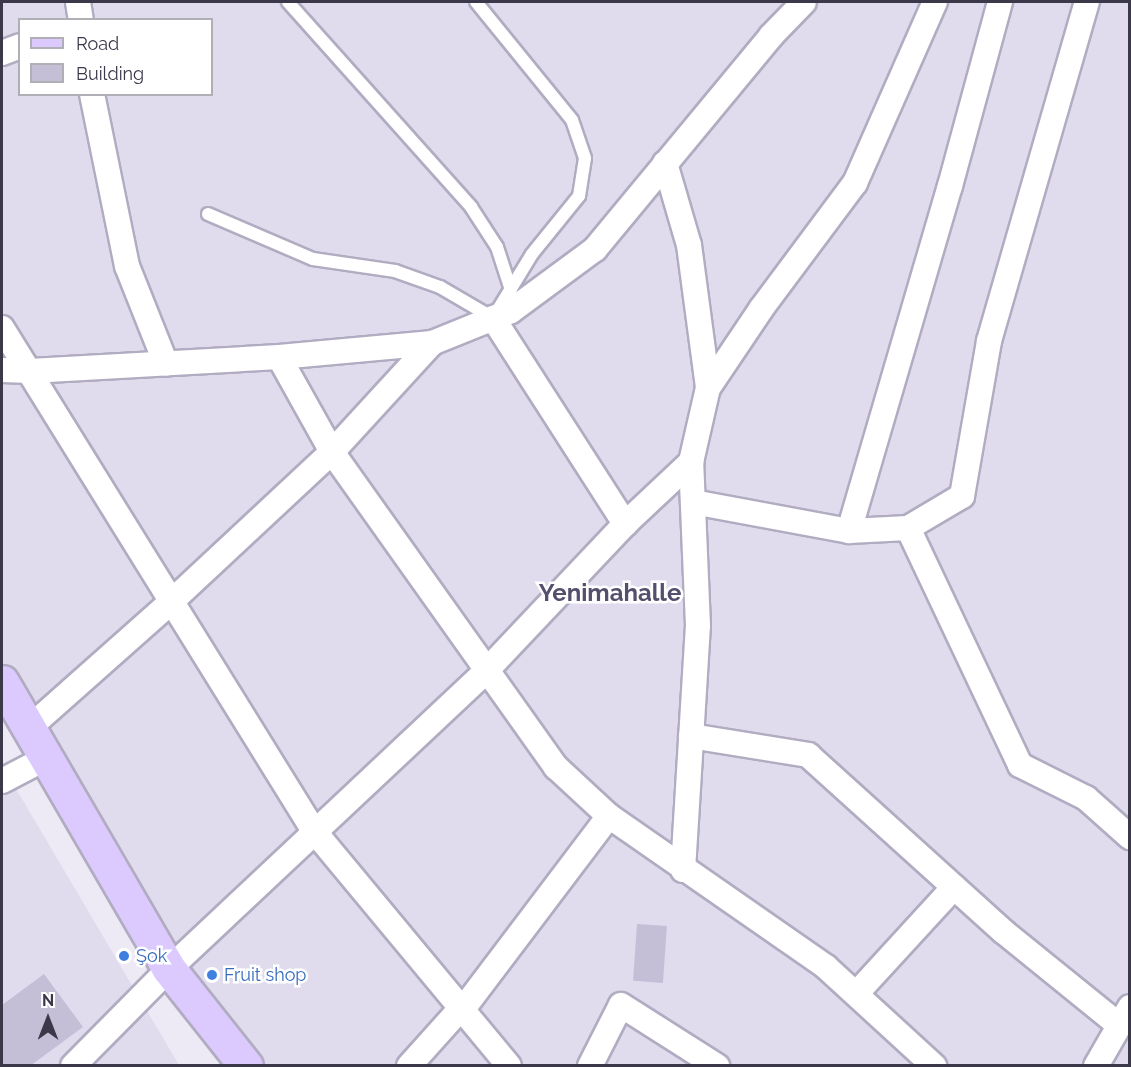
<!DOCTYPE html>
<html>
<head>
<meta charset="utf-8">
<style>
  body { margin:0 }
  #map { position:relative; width:1131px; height:1067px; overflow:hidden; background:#edeaf5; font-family:Raleway,sans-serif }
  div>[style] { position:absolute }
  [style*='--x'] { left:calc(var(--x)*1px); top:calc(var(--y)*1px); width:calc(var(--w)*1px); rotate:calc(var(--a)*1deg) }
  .residential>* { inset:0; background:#e1dced }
  .building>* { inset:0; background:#c4bfd7; transform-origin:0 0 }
  .roads { filter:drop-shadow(2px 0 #b1acc1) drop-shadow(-2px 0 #b1acc1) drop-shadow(0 2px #b1acc1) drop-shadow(0 -2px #b1acc1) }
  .lane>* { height:12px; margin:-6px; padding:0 6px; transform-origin:6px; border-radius:6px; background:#fff }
  .street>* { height:24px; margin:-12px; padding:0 12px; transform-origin:12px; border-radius:12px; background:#fff }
  .secondary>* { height:33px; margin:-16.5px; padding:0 16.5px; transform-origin:16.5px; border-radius:16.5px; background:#dccaff }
  .dots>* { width:16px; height:16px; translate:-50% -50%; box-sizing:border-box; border:3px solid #fff; border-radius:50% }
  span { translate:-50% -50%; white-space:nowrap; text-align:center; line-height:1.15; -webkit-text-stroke:5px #fff; paint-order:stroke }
  .shop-label { font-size:18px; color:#366cbe }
  .left { translate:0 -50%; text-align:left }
  .district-label { font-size:24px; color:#544f6c; font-weight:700 }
  .frame { position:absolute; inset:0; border:3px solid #3b3849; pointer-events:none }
  .legend { position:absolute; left:18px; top:18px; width:195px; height:78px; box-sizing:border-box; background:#fff; border:2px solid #b1afb6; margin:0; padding:8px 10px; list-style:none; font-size:18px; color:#3b3849 }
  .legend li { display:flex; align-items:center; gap:12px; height:30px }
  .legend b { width:30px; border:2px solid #b1afb6 }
  .north { position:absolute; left:18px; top:989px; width:60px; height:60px; -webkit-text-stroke:4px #fff; paint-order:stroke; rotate:0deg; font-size:16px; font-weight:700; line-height:24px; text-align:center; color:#3b3849 }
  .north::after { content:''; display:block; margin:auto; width:21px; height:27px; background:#3b3849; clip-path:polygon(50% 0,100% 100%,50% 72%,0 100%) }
</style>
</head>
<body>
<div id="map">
  <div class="residential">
    <div style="clip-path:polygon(evenodd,2px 2px,1129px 2px,1129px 1065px,258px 1065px,189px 975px,2px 670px,2px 2px,20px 20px,212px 20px,212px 94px,20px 94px,20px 20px)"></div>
    <div style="clip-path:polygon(2px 765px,179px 1065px,2px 1065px)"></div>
  </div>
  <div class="building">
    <div style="left:637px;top:924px;width:30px;height:57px;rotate:4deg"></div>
    <div style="clip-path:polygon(44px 974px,83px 1027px,30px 1066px,2px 1066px,2px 1005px)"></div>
  </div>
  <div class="roads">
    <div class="lane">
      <div style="--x:288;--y:2;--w:275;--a:48.2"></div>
      <div style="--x:471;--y:207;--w:48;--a:57"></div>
      <div style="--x:497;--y:247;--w:45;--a:72"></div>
      <div style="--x:208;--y:214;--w:114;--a:23.2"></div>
      <div style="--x:313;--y:259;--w:83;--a:8.3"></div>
      <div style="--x:395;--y:271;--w:48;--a:19.6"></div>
      <div style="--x:440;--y:287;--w:61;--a:30.3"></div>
      <div style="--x:493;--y:318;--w:75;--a:-58.6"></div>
      <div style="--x:532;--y:254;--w:75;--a:-51"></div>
      <div style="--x:579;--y:196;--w:38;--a:-81"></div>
      <div style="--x:585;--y:158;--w:40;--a:-108.9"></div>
      <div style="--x:572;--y:120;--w:152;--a:-129.1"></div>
    </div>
    <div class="street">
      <div style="--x:78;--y:2;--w:18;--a:81"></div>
      <div style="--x:2;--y:53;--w:19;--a:-21"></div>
      <div style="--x:92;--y:94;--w:176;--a:78.5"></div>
      <div style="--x:127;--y:266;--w:105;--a:68.3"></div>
      <div style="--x:665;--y:163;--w:85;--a:73.7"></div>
      <div style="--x:689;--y:245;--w:144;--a:82.4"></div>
      <div style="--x:493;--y:318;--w:245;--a:57.3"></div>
      <div style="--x:2;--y:328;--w:592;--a:58.19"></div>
      <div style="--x:314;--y:831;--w:305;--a:50.3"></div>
      <div style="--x:279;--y:357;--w:109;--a:60.8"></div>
      <div style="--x:332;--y:452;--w:387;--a:54.6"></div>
      <div style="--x:556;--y:767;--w:72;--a:42.8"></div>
      <div style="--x:609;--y:816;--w:264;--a:34.8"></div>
      <div style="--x:826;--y:967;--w:147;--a:42.5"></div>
      <div style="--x:2;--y:370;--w:28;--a:2"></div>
      <div style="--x:30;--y:371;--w:249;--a:-3.2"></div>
      <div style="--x:279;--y:357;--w:154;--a:-5.2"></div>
      <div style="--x:432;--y:343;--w:85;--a:-22.1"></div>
      <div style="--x:511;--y:311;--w:104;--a:-36.4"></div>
      <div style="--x:595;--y:249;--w:276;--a:-50.4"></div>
      <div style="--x:771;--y:36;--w:47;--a:-45.9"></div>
      <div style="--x:693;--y:502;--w:159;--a:10.5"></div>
      <div style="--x:849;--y:531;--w:59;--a:-2.9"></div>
      <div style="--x:908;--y:528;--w:63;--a:-30.7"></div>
      <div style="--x:962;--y:496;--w:157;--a:-80.1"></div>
      <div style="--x:989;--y:341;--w:353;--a:-73.9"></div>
      <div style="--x:908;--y:528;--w:262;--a:64.7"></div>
      <div style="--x:1020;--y:765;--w:74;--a:26.6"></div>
      <div style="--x:1086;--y:798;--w:59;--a:41.6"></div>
      <div style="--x:849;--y:531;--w:359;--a:-73.7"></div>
      <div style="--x:950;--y:186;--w:191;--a:-74.8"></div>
      <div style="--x:29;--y:728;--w:191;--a:-41.6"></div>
      <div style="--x:172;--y:601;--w:219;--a:-43"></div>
      <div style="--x:332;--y:452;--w:148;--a:-47.5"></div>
      <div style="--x:691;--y:736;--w:119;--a:9.2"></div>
      <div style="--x:808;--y:755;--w:264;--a:42.1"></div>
      <div style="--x:1004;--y:932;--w:148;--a:39"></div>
      <div style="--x:2;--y:781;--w:50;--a:-27.6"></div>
      <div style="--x:683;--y:870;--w:244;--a:-86.5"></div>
      <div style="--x:698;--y:626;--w:164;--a:-92.4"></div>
      <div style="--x:691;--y:462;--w:76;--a:-77.1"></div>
      <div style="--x:708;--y:388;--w:95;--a:-56.1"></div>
      <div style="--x:761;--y:309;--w:157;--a:-53.3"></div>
      <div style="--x:855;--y:183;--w:198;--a:-66.2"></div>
      <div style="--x:856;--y:994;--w:145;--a:-47.5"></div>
      <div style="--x:73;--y:1066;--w:136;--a:-45.3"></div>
      <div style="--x:169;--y:969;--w:436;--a:-43.2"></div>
      <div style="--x:487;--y:670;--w:201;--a:-46.6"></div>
      <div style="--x:625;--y:524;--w:91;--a:-43.2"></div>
      <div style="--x:409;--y:1066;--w:78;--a:-48.1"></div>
      <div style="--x:461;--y:1008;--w:2;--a:27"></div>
      <div style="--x:463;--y:1009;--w:242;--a:-52.9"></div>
      <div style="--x:590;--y:1066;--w:68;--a:-63.1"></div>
      <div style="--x:621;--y:1005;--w:114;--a:32.4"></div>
      <div style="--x:1096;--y:1066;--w:68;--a:-60"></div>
    </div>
    <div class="secondary">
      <div style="--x:2;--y:682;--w:332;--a:59.8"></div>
      <div style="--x:169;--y:969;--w:124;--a:51.6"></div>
    </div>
  </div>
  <div class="dots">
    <div style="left:124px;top:956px;background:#3f7fe0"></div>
    <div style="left:212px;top:975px;background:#3f7fe0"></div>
  </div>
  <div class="shop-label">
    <span class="left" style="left:136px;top:956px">Şok</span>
    <span class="left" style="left:224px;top:975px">Fruit shop</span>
  </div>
  <div class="district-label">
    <span style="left:610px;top:593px">Yenimahalle</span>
  </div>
  <div class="frame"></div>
  <ul class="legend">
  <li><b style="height:8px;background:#dccaff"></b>Road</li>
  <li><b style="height:16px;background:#c4bfd7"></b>Building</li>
  </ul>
  <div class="north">N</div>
</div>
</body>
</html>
